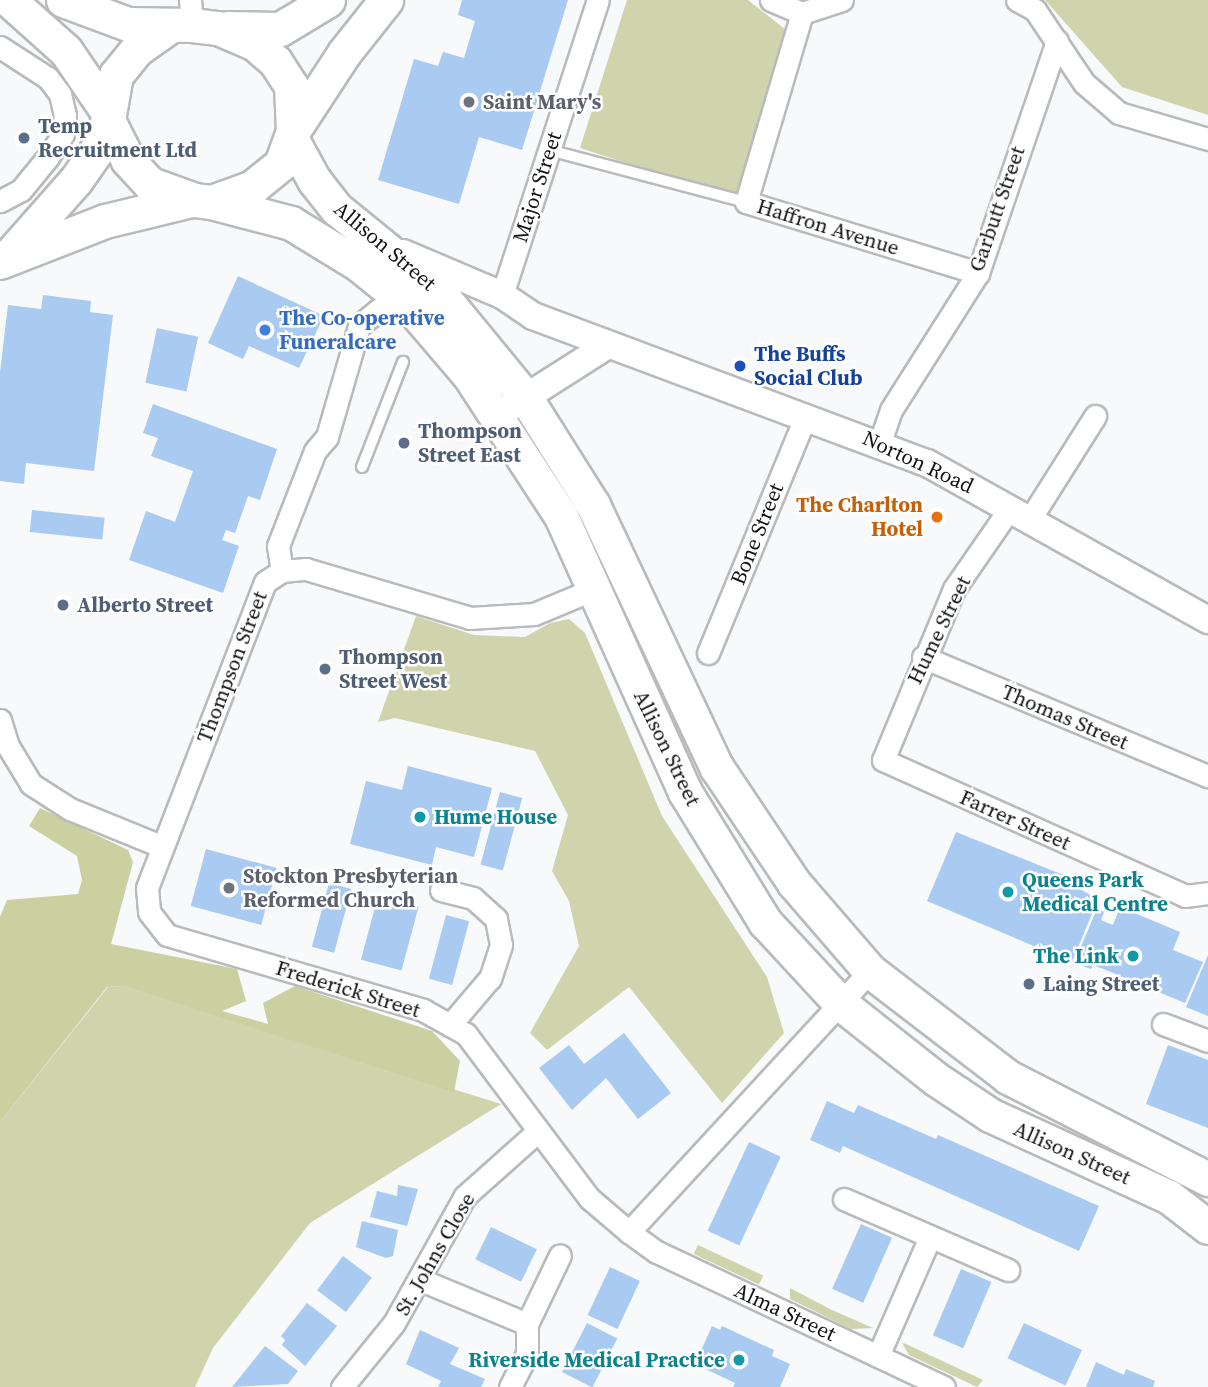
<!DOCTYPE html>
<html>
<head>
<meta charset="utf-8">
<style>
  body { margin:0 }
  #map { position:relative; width:1208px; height:1387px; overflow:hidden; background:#f7f9fb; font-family:"Source Serif 4",serif }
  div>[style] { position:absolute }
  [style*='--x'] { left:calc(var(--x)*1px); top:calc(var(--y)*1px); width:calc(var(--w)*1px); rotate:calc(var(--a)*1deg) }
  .green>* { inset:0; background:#cfd4ad; transform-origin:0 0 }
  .forest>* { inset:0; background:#cad09f }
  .building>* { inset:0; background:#a9caf1; transform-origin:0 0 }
  .roads { filter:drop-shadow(2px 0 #b8babb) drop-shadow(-2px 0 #b8babb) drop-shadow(0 2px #b8babb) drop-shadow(0 -2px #b8babb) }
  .service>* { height:10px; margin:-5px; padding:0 5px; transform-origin:5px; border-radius:5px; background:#fff }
  .minor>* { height:21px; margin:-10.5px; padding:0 10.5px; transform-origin:10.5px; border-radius:10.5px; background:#fff }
  .tertiary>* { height:26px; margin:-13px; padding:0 13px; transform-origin:13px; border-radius:13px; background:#fff }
  .primary>* { height:33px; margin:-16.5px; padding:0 16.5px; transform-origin:16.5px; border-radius:16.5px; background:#fff }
  .dots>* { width:19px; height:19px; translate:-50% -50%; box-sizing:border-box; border:4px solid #fff; border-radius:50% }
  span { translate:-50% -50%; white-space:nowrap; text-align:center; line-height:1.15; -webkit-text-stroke:5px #fff; paint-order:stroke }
  .worship-label { font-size:21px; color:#5b616d; font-weight:700 }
  .left { translate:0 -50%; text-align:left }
  .service-label { font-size:21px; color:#4e5e75; font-weight:700 }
  .street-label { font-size:21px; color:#101112 }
  .shop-label { font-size:21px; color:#366cbe; font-weight:700 }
  .transit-label { font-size:21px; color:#164399; font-weight:700 }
  .food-label { font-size:21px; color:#c56008; font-weight:700 }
  .right { translate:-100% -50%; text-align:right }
  .culture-label { font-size:21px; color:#0d838f; font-weight:700 }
</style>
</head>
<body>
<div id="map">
  <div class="green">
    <div style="clip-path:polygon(627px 0,748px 0,791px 34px,743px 201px,580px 148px)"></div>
    <div style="clip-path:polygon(1045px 0,1208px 0,1208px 115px,1122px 87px)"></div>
    <div style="clip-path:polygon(416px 616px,474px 635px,525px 637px,550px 623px,569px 619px,585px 633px,662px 816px,767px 977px,784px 1033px,722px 1103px,629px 987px,547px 1050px,530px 1033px,579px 946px,569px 901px,552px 871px,568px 815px,535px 751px,395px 718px,378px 722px)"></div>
    <div style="clip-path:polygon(123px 986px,501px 1104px,310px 1223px,213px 1348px,195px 1387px,0 1387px,0 1122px,108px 987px)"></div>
    <div style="left:698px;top:1245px;width:72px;height:10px;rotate:25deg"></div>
    <div style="clip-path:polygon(790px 1288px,832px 1310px,873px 1328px,851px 1329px,790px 1299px)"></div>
    <div style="clip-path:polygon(902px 1343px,906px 1344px,983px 1380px,977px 1387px,909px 1355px)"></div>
  </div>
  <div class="forest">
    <div style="clip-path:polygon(40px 808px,128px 850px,133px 862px,111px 944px,237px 969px,246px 1001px,222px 1011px,268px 1024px,263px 1003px,295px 986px,432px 1031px,460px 1061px,454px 1092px,123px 986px,107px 987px,0 1122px,0 917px,7px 900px,78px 894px,82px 880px,77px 856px,29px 826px)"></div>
  </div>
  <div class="building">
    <div style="clip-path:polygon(462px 0,568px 0,522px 150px,479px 137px,459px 204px,378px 180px,414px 59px,438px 66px,443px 52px,464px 58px,475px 21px,458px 15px)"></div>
    <div style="clip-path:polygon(238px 276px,324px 316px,299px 368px,249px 346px,243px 359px,208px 343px)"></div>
    <div style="clip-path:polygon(43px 295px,91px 301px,90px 312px,113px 315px,94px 471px,26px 463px,24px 484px,0 481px,0 372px,8px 305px,41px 309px)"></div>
    <div style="left:157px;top:328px;width:42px;height:56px;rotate:12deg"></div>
    <div style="clip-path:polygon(153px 404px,277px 449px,260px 500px,248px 496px,235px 533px,226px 530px,222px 540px,239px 546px,223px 593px,129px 560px,146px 511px,175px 522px,193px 471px,151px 456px,158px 438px,143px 433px)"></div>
    <div style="left:32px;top:510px;width:73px;height:22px;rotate:6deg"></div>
    <div style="clip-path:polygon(408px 766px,492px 788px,474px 857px,436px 847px,432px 865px,350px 844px,366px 781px,402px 790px)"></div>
    <div style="left:500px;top:792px;width:23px;height:75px;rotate:15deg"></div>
    <div style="clip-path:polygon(956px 832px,1076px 880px,1074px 886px,1098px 899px,1072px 962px,927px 901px)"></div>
    <div style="left:206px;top:849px;width:73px;height:59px;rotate:15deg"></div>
    <div style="left:329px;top:883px;width:23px;height:66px;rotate:15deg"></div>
    <div style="left:378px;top:896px;width:42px;height:66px;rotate:15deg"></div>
    <div style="clip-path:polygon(1120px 907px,1180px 932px,1173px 950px,1203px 962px,1185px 1003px,1137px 983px,1134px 988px,1113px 980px,1116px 974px,1093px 965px,1091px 969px,1074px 963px,1097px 909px,1104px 912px,1101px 920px,1113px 925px)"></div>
    <div style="left:446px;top:915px;width:24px;height:66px;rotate:15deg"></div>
    <div style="clip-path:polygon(1208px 955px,1208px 1016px,1186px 1007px)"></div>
    <div style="clip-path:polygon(624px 1033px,671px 1093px,638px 1119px,606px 1078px,572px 1110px,539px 1068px,569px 1045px,584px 1064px)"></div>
    <div style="clip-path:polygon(1168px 1045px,1208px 1060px,1208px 1128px,1146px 1104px)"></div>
    <div style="clip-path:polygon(827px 1101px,854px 1113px,858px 1105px,936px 1139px,938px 1135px,1099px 1206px,1079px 1251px,843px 1146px,840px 1153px,810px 1140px)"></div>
    <div style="left:749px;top:1142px;width:35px;height:98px;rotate:25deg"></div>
    <div style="clip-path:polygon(398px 1185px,418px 1189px,407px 1226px,370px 1217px,377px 1191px,397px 1196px)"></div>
    <div style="clip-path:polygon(362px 1221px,398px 1230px,393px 1256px,386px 1258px,356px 1247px)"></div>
    <div style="left:861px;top:1224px;width:34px;height:71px;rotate:24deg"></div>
    <div style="left:491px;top:1227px;width:51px;height:36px;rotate:26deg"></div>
    <div style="left:343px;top:1256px;width:36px;height:43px;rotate:37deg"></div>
    <div style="left:610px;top:1267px;width:33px;height:53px;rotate:25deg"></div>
    <div style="left:961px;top:1269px;width:33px;height:72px;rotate:23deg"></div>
    <div style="clip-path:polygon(307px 1303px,337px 1326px,305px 1366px,282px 1345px,285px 1340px,281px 1336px)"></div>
    <div style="left:587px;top:1323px;width:34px;height:55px;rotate:27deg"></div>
    <div style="left:1024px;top:1323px;width:64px;height:39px;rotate:25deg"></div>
    <div style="clip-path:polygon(712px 1326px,720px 1330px,722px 1326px,774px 1350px,772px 1356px,790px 1364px,780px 1387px,733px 1387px,735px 1383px,695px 1364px)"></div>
    <div style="clip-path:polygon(420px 1330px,459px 1348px,450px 1364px,485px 1379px,481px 1387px,438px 1387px,441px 1381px,406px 1364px)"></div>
    <div style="clip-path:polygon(265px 1346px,298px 1371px,288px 1384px,232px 1387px)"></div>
    <div style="clip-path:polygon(1096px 1362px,1124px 1375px,1126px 1369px,1155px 1381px,1153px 1387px,1086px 1387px)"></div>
  </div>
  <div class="roads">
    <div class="service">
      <div style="--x:549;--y:150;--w:204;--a:14.8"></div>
      <div style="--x:362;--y:467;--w:113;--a:-68.7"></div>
    </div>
    <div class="minor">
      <div style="--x:190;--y:0;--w:25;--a:85"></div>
      <div style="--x:771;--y:0;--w:34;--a:23"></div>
      <div style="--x:1017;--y:0;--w:21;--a:29"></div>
      <div style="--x:1035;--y:10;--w:88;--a:56.1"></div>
      <div style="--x:1084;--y:83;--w:46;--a:40.6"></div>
      <div style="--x:1119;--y:113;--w:93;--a:16.3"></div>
      <div style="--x:802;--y:13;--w:197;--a:106.5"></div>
      <div style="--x:746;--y:202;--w:243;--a:17"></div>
      <div style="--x:802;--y:13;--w:42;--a:-18"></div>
      <div style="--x:0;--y:47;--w:57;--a:32.9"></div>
      <div style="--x:48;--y:78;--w:20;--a:53"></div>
      <div style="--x:60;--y:94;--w:22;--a:77"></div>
      <div style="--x:65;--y:115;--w:19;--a:96"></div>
      <div style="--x:63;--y:134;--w:27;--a:123"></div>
      <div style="--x:48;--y:157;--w:43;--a:129.3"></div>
      <div style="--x:21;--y:190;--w:24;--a:152"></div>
      <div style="--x:502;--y:295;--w:310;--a:-72"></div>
      <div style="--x:410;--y:306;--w:32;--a:173"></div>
      <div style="--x:378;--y:310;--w:25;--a:140"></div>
      <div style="--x:359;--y:326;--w:116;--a:106.1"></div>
      <div style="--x:327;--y:437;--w:18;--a:131"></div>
      <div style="--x:315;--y:451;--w:102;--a:111.3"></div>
      <div style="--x:278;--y:546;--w:25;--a:81"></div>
      <div style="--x:282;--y:571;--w:20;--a:147"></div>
      <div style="--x:265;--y:582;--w:328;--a:111.1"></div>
      <div style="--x:147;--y:888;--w:24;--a:85"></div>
      <div style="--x:149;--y:912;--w:29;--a:52"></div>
      <div style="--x:167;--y:935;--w:267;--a:16.3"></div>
      <div style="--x:423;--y:1010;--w:49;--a:29.2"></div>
      <div style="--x:466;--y:1034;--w:205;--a:53.1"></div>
      <div style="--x:589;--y:1198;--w:52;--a:40.4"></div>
      <div style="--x:629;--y:1232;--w:34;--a:36"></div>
      <div style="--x:657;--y:1252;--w:317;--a:25.2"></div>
      <div style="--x:880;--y:442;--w:34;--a:-71"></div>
      <div style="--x:891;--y:410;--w:162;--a:-57.6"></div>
      <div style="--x:978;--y:273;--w:245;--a:-71.2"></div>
      <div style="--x:1010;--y:508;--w:98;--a:124.7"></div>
      <div style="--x:954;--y:589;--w:185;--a:112.5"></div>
      <div style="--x:883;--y:760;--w:331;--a:24.2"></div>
      <div style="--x:1185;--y:896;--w:23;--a:-7"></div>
      <div style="--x:1030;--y:519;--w:122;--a:-57.7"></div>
      <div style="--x:282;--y:571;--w:24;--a:-5"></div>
      <div style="--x:306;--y:569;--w:171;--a:16.6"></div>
      <div style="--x:470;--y:618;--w:64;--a:-3.6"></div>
      <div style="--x:534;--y:614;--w:65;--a:-22.6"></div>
      <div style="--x:708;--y:653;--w:257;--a:-67.6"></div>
      <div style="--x:923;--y:657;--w:309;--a:22.7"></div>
      <div style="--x:0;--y:720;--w:27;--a:73"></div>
      <div style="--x:8;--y:746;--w:44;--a:58.8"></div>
      <div style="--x:31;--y:784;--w:46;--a:32.7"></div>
      <div style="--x:70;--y:809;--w:100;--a:22.2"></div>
      <div style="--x:441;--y:890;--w:33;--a:14"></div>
      <div style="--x:473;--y:898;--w:31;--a:42"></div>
      <div style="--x:496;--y:919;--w:26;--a:79"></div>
      <div style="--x:501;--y:945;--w:35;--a:108"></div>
      <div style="--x:490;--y:978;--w:62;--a:130.4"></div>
      <div style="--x:1163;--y:1024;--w:48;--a:20.7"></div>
      <div style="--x:844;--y:1199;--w:179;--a:23.4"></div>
      <div style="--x:629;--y:1232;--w:355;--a:-47.3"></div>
      <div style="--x:421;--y:1280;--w:115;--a:22.5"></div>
      <div style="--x:878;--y:1356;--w:130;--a:-66.4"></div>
      <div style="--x:342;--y:1387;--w:82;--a:-50.9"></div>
      <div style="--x:394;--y:1323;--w:145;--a:-60.8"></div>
      <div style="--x:465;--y:1196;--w:98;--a:-41.7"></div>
      <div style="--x:510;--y:1387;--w:37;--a:-63"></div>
      <div style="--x:527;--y:1354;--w:30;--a:-90"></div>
      <div style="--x:527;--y:1324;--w:76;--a:-64.4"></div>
    </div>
    <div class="tertiary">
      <div style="--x:403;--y:253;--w:108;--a:23"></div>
      <div style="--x:502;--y:295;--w:37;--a:34"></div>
      <div style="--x:533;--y:316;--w:421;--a:20.5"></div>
      <div style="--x:927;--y:463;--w:322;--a:29.2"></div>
      <div style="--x:498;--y:415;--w:130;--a:-32.5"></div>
    </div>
    <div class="primary">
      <div style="--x:9;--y:0;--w:76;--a:41.8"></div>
      <div style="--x:66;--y:51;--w:73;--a:55.7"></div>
      <div style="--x:63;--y:0;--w:69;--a:20.3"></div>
      <div style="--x:128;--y:24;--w:64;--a:0.9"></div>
      <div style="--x:192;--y:25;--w:26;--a:7"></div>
      <div style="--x:218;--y:28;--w:39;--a:23"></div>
      <div style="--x:254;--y:43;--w:28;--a:41"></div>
      <div style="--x:275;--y:61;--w:30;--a:57"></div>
      <div style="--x:291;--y:86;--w:45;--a:87.5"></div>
      <div style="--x:293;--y:131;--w:35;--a:110"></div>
      <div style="--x:281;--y:164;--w:36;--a:141"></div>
      <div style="--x:253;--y:187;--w:45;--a:160.3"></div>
      <div style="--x:211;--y:202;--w:16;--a:-173"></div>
      <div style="--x:195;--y:200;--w:48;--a:-160.4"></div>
      <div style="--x:150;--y:184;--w:33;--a:-133"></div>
      <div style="--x:128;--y:160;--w:45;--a:-116.6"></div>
      <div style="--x:108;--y:120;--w:46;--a:-79.9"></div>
      <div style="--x:116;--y:75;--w:32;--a:-51"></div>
      <div style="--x:136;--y:50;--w:42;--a:-35.2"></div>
      <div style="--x:228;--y:28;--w:52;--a:1.1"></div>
      <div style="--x:280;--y:29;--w:56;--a:-31.1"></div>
      <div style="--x:293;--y:131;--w:93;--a:-56.8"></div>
      <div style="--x:344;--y:53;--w:68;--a:-51.6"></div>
      <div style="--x:291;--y:138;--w:48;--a:61.3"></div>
      <div style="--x:314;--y:180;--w:37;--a:52"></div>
      <div style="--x:337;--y:209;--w:130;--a:39.1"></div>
      <div style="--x:438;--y:291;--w:137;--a:50.6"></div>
      <div style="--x:525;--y:397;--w:128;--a:57.8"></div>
      <div style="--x:593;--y:505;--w:291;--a:64.8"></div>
      <div style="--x:717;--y:768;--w:138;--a:56.2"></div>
      <div style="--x:794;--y:883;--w:116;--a:49.2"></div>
      <div style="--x:870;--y:971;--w:174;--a:37.5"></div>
      <div style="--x:1008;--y:1077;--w:225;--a:27"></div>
      <div style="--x:211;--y:202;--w:83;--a:14.7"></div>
      <div style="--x:291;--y:223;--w:79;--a:31.5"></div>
      <div style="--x:358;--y:264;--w:67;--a:38.9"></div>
      <div style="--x:410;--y:306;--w:91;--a:49.5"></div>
      <div style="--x:469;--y:375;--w:168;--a:56.9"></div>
      <div style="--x:561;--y:516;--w:303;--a:65.8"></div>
      <div style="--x:685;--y:792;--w:153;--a:58.4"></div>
      <div style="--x:765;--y:922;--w:110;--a:47.2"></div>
      <div style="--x:840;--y:1003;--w:122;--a:38.4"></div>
      <div style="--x:936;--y:1079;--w:65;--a:33.7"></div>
      <div style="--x:990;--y:1115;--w:197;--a:24.6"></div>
      <div style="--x:1169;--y:1197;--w:49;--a:37.6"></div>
      <div style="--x:8;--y:257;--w:103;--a:-48.6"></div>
      <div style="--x:76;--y:180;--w:35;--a:-55"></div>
      <div style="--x:96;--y:151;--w:33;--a:-69"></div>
      <div style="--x:0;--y:262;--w:113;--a:-21.3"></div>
      <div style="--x:105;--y:221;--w:89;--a:-13.6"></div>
    </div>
  </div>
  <div class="dots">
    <div style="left:469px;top:102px;background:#6b7280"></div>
    <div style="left:24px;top:138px;background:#5c6f8a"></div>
    <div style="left:265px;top:330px;background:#3f7fe0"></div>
    <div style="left:740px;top:366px;background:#1a4fb4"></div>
    <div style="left:404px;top:443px;background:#5c6f8a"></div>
    <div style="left:937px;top:517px;background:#e8710a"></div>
    <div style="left:63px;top:605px;background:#5c6f8a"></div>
    <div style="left:325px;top:669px;background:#5c6f8a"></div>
    <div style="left:420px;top:817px;background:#0f9aa8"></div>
    <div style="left:229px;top:888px;background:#6b7280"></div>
    <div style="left:1008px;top:892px;background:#0f9aa8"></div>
    <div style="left:1133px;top:956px;background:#0f9aa8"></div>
    <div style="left:1029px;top:984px;background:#5c6f8a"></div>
    <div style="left:739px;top:1360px;background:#0f9aa8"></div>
  </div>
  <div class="worship-label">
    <span class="left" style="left:483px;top:102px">Saint Mary's</span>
    <span class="left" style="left:243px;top:888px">Stockton Presbyterian<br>Reformed Church</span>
  </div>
  <div class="service-label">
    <span class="left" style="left:38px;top:138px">Temp<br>Recruitment Ltd</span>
    <span class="left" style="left:418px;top:443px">Thompson<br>Street East</span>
    <span class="left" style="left:77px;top:605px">Alberto Street</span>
    <span class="left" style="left:339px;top:669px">Thompson<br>Street West</span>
    <span class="left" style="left:1043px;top:984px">Laing Street</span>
  </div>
  <div class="street-label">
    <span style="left:537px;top:187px;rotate:-72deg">Major Street</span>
    <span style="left:997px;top:209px;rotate:-71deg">Garbutt Street</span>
    <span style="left:828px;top:227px;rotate:17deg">Haffron Avenue</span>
    <span style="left:385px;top:246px;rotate:40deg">Allison Street</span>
    <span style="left:918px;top:462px;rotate:25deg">Norton Road</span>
    <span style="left:757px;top:534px;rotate:-68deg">Bone Street</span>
    <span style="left:939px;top:630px;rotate:-64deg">Hume Street</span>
    <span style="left:232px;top:667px;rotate:-69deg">Thompson Street</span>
    <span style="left:1065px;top:717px;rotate:23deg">Thomas Street</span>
    <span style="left:667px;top:748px;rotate:64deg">Allison Street</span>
    <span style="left:1015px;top:820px;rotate:24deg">Farrer Street</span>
    <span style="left:348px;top:989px;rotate:17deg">Frederick Street</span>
    <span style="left:1072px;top:1153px;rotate:24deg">Allison Street</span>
    <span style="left:435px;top:1254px;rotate:-60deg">St. Johns Close</span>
    <span style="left:785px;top:1312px;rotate:25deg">Alma Street</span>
  </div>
  <div class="shop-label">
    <span class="left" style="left:279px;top:330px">The Co-operative<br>Funeralcare</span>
  </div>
  <div class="transit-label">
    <span class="left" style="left:754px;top:366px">The Buffs<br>Social Club</span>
  </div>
  <div class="food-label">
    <span class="right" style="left:923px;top:517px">The Charlton<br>Hotel</span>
  </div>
  <div class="culture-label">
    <span class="left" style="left:434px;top:817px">Hume House</span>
    <span class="left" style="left:1022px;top:892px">Queens Park<br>Medical Centre</span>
    <span class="right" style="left:1119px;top:956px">The Link</span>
    <span class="right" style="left:725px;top:1360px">Riverside Medical Practice</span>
  </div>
</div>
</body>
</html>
